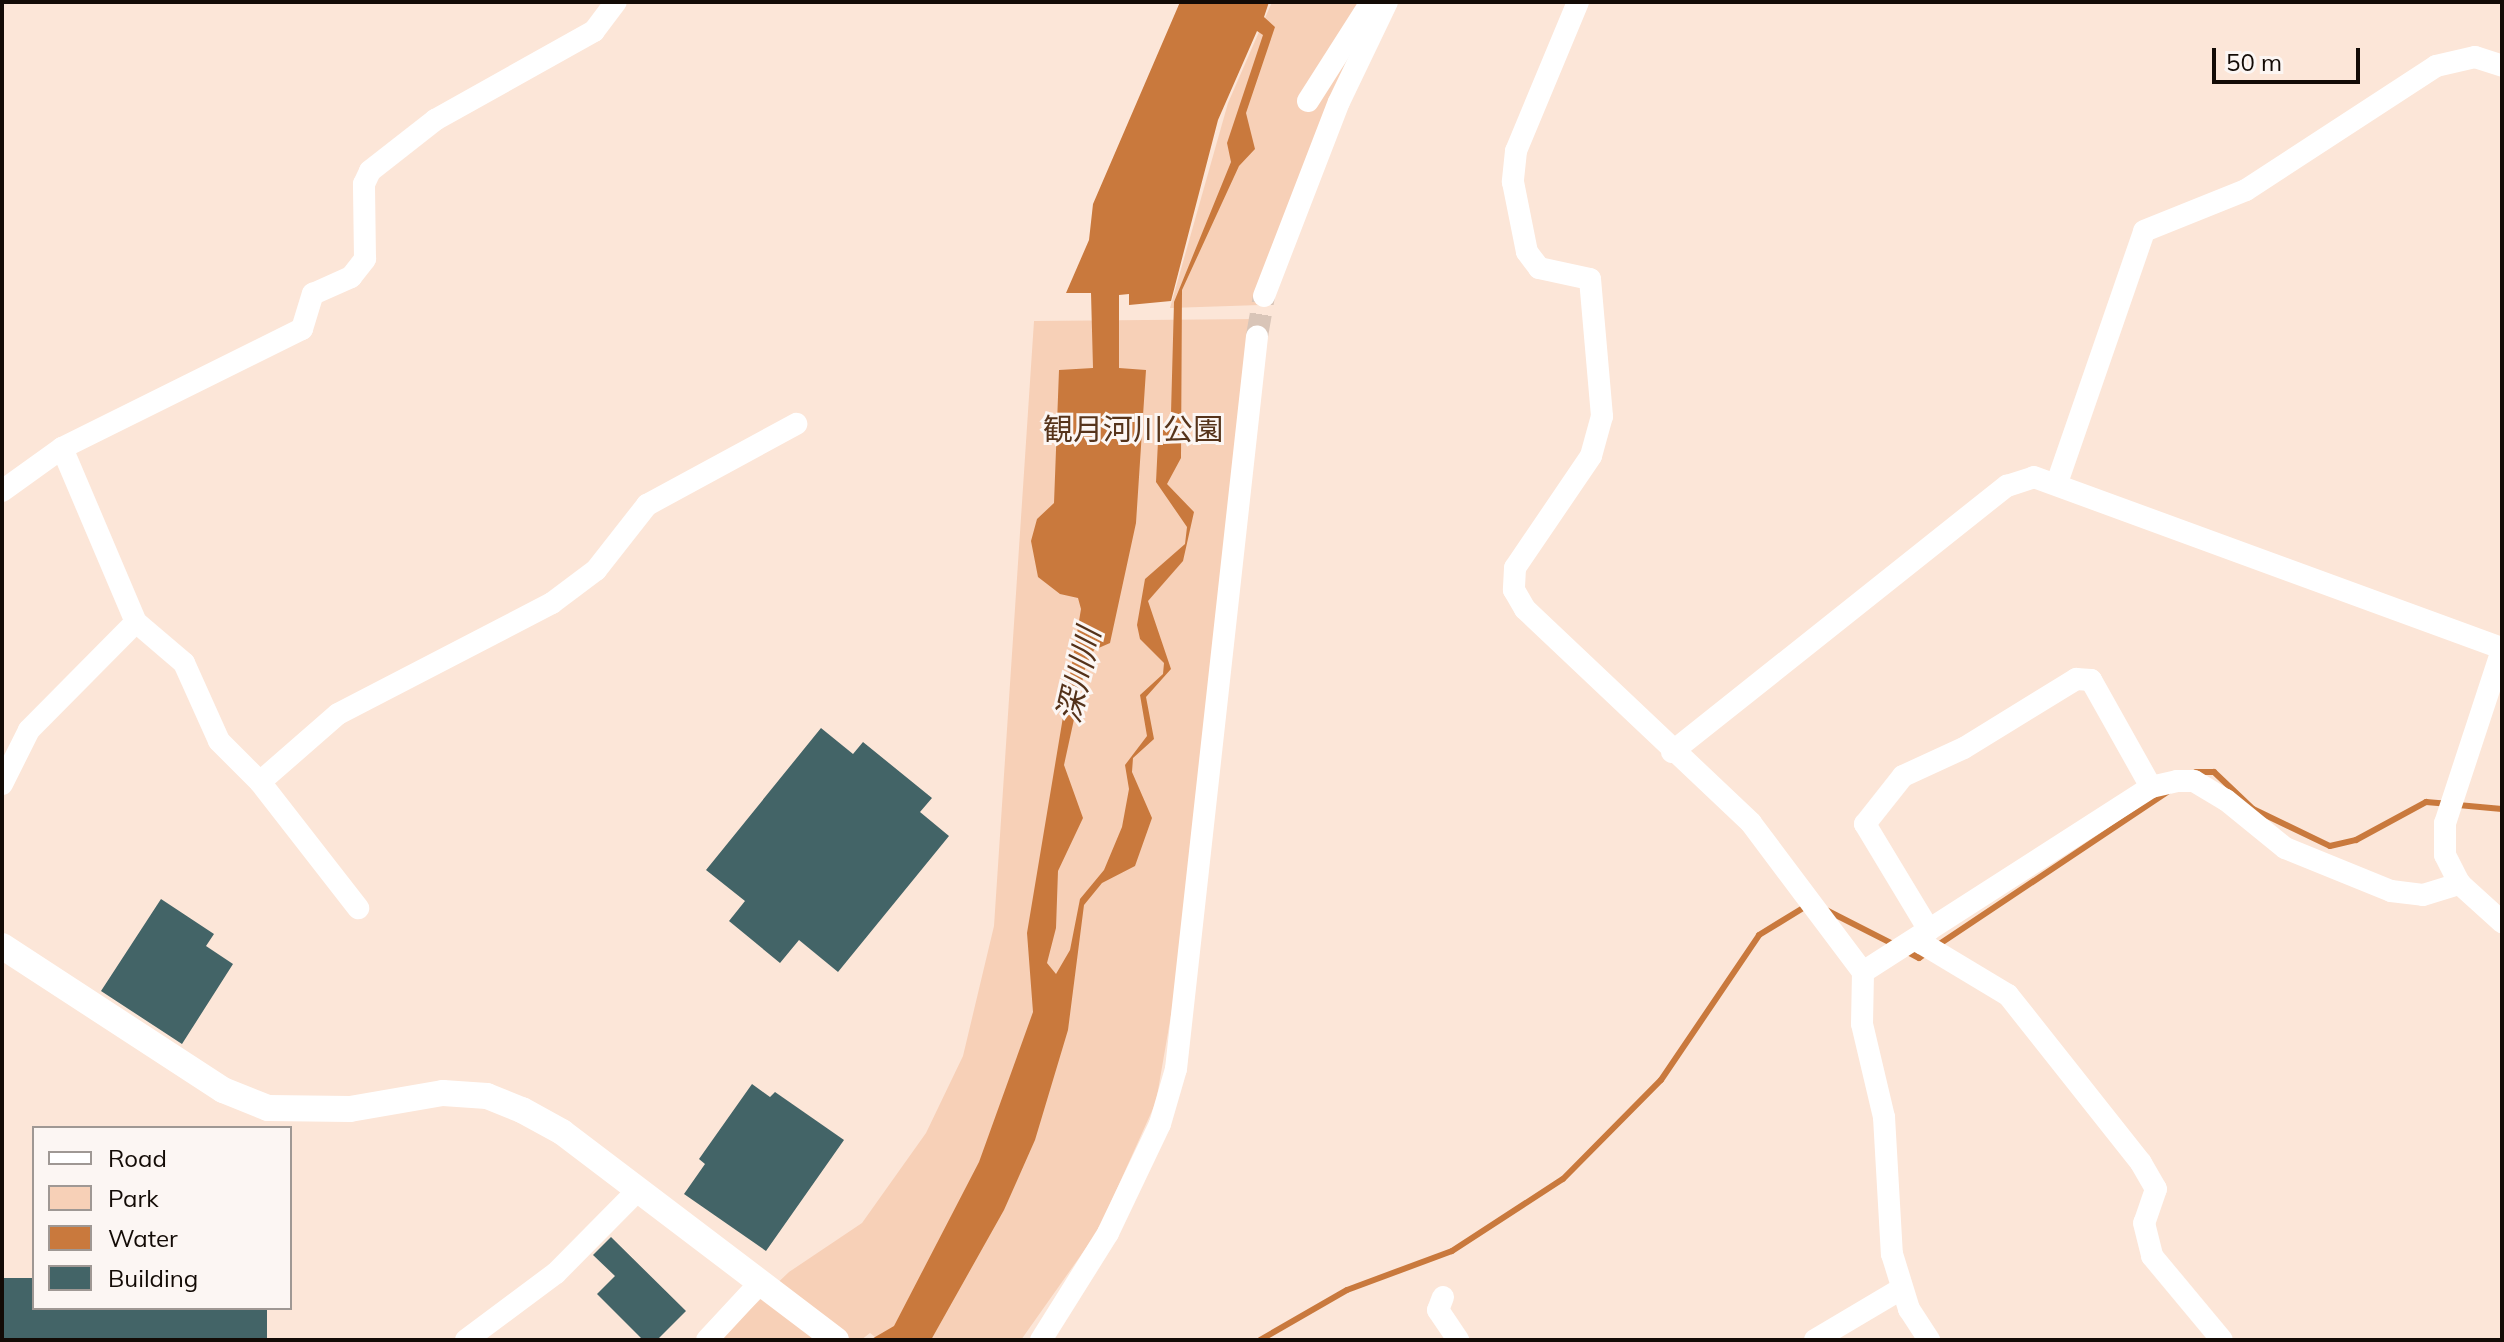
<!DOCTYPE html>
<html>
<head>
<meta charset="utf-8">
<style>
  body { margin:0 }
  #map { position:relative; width:2504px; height:1342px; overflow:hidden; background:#fce6d8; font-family:Mulish,"Noto Sans JP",sans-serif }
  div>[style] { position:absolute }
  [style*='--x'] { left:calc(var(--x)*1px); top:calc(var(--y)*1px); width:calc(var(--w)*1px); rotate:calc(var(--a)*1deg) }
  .green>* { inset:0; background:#f7d0b7 }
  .water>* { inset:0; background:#c9793d }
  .stream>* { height:6px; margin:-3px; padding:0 3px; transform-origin:3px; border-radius:3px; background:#c9793d }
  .building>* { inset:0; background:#436467 }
  .minor-tunnel>* { height:22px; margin-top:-11px; transform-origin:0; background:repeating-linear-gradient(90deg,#d9c5b8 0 22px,transparent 0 33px) }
  .minor>* { height:22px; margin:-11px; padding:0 11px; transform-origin:11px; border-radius:11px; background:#fff }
  .tertiary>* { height:26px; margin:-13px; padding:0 13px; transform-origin:13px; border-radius:13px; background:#fff }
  span { translate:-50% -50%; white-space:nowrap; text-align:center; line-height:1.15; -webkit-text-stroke:6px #fcf6f3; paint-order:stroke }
  .park-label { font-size:30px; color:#56341b }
  .water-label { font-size:32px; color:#54321a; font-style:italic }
  .frame { position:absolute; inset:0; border:4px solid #130b06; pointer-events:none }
  .legend { position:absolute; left:32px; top:1126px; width:260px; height:184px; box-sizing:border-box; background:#fcf6f3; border:2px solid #9f9894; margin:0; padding:10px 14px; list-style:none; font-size:24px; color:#130b06 }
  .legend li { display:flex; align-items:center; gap:16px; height:40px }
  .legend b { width:40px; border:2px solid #9f9894 }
  .scale { position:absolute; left:2212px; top:48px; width:148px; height:36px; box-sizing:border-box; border:4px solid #130b06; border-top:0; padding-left:10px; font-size:24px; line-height:28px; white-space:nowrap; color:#130b06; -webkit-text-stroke:6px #fcf6f3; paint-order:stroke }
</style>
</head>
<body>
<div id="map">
  <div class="green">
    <div style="clip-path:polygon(1272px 2px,1381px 2px,1260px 305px,1170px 308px,1228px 103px)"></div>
    <div style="clip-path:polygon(1257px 319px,1192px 893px,1156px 1102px,1098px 1231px,1021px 1340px,879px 1340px,870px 1333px,861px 1340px,718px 1340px,789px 1272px,862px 1223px,926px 1133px,963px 1056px,994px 926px,1034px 321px)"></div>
  </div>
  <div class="water">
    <div style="clip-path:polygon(evenodd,1180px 2px,1269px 2px,1264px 17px,1275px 27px,1246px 113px,1255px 149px,1239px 166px,1182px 290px,1181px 458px,1167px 484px,1194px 512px,1183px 561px,1148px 601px,1171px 669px,1146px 697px,1154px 739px,1133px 758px,1132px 772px,1152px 818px,1135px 866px,1102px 883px,1084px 905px,1068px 1030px,1035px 1140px,1004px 1210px,931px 1340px,870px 1340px,894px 1326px,979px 1162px,1033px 1012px,1027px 933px,1081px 609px,1078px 598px,1060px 594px,1038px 577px,1031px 541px,1037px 519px,1054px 503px,1059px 370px,1093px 368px,1091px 293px,1066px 293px,1089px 240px,1093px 204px,1180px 2px,1257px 31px,1263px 35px,1227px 143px,1231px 162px,1174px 302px,1171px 413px,1158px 441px,1156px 482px,1187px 527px,1185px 544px,1145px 579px,1137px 625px,1140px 639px,1164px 663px,1163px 674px,1140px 695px,1147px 736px,1125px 765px,1129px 789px,1122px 827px,1104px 870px,1080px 899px,1070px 950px,1056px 974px,1047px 963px,1056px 928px,1058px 871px,1083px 818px,1064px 765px,1085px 669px,1094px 650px,1110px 643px,1136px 523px,1146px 370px,1119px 368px,1119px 295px,1129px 294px,1129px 305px,1171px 301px,1218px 120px,1257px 31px)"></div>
  </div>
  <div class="stream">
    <div style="--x:2196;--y:772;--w:18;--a:0"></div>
    <div style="--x:2214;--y:772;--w:54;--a:43.5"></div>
    <div style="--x:2253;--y:809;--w:85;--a:25.7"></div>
    <div style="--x:2330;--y:846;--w:27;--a:-13"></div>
    <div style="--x:2356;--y:840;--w:80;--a:-28.5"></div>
    <div style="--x:2426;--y:802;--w:21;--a:5"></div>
    <div style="--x:2458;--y:805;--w:44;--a:5.2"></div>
    <div style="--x:1826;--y:910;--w:77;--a:26.9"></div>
    <div style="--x:1935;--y:947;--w:285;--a:-33.7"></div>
    <div style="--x:1904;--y:950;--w:17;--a:28"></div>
    <div style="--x:1919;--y:958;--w:9;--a:-36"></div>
    <div style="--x:1260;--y:1340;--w:100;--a:-29.9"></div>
    <div style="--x:1347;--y:1290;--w:112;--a:-20.4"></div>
    <div style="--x:1452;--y:1251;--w:132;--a:-33"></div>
    <div style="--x:1563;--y:1179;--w:139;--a:-45.3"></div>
    <div style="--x:1661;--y:1080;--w:175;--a:-55.9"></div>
    <div style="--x:1759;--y:935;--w:57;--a:-31.5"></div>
  </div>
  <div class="building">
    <div style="clip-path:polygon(821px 728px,853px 754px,863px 742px,932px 798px,920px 812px,949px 836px,838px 972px,799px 940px,780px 963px,729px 921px,745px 901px,706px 870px)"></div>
    <div style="clip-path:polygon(161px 899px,214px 934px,206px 946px,233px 964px,182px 1044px,101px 991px)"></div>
    <div style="clip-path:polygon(752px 1084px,770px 1097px,775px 1092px,844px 1140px,766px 1251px,684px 1194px,705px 1164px,699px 1159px)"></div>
    <div style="clip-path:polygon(611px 1237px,686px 1311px,657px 1340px,643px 1340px,597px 1294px,615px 1276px,593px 1255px)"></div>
    <div style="clip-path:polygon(2px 1278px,34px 1278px,34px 1308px,267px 1308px,267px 1340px,2px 1340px)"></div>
  </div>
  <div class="minor-tunnel">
    <div style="--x:1257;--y:336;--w:41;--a:-80.1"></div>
  </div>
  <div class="minor">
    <div style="--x:1578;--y:2;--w:161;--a:112.6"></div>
    <div style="--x:1516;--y:151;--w:31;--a:96"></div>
    <div style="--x:1513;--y:182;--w:71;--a:78.7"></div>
    <div style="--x:1527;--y:252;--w:20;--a:53"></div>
    <div style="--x:1539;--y:268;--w:52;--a:12.2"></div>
    <div style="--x:1590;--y:279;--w:138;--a:85"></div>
    <div style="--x:1602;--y:416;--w:41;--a:105.4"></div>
    <div style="--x:1591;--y:456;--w:135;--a:124.2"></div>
    <div style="--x:1515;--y:568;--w:22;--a:93"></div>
    <div style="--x:1514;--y:590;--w:22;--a:60"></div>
    <div style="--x:1525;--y:609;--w:311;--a:43.4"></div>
    <div style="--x:1751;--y:823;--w:186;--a:53.1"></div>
    <div style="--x:1863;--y:972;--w:52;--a:91.1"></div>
    <div style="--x:1862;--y:1024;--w:96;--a:76.7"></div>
    <div style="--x:1884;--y:1117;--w:137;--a:86.7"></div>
    <div style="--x:1892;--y:1254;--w:58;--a:72.8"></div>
    <div style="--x:1909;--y:1309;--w:37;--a:57"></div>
    <div style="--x:1308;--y:101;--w:117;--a:-57.5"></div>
    <div style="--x:1264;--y:296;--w:208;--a:-68.9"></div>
    <div style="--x:1339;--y:102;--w:111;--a:-64.4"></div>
    <div style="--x:62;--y:448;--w:189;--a:67"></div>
    <div style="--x:136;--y:622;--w:63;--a:40.5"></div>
    <div style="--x:184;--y:663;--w:85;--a:65.8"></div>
    <div style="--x:219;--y:741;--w:58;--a:45"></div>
    <div style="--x:260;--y:782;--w:160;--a:52.1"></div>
    <div style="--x:2058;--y:480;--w:263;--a:-70.9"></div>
    <div style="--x:2144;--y:231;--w:110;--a:-21.9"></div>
    <div style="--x:2246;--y:190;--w:227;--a:-33.1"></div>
    <div style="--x:2436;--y:66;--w:40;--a:-13"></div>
    <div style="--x:2475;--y:57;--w:28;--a:18"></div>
    <div style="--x:2;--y:491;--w:74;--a:-35.6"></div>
    <div style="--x:62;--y:448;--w:268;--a:-26.4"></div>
    <div style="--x:302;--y:329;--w:37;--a:-73"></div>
    <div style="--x:313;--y:294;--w:42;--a:-24.1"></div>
    <div style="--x:351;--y:277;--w:23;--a:-52"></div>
    <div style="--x:365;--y:259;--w:75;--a:-90.8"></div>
    <div style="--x:364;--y:184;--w:14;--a:-65"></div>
    <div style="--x:370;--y:171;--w:83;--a:-38.1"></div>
    <div style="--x:435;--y:120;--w:182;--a:-29.2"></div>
    <div style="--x:594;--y:31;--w:36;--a:-53"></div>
    <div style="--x:2502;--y:650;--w:182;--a:108.2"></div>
    <div style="--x:2445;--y:823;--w:32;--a:90"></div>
    <div style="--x:2445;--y:855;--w:33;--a:63"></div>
    <div style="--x:2460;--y:884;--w:57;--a:42.1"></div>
    <div style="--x:1672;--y:752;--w:428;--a:-38.5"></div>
    <div style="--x:2007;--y:486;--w:28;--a:-18"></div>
    <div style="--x:2034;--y:477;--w:498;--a:20.1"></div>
    <div style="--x:260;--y:782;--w:103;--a:-41.1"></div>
    <div style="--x:338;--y:714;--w:241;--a:-27.4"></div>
    <div style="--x:552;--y:603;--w:55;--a:-36.9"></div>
    <div style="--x:596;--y:570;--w:83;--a:-51.9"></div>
    <div style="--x:647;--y:505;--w:170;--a:-28.5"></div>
    <div style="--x:2;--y:784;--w:60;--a:-63.4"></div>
    <div style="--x:29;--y:730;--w:152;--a:-45.3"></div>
    <div style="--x:1929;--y:930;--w:124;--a:-121.1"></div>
    <div style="--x:1865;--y:824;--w:61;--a:-51.6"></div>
    <div style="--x:1903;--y:776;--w:67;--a:-24.7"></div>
    <div style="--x:1964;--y:748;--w:132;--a:-31.6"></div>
    <div style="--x:2076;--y:679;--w:15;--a:4"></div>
    <div style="--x:2091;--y:680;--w:123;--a:60.7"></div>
    <div style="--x:1921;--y:935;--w:9;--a:77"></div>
    <div style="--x:1923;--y:944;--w:99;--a:31"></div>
    <div style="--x:2008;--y:995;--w:214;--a:51.6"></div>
    <div style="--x:2141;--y:1163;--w:30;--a:60"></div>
    <div style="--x:2156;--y:1189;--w:36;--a:109"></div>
    <div style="--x:2144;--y:1223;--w:34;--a:76"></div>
    <div style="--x:2152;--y:1256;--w:109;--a:50.2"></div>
    <div style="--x:1863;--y:972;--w:342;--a:-32.7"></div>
    <div style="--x:2151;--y:787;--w:27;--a:-13"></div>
    <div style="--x:2177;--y:781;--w:17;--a:0"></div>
    <div style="--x:2194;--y:781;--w:37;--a:31"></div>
    <div style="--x:2226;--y:800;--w:76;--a:39.1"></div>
    <div style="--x:2285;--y:848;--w:114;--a:22.1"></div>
    <div style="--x:2391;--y:891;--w:32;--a:7"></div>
    <div style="--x:2423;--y:895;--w:39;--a:-17"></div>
    <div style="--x:1443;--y:1297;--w:14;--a:111"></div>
    <div style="--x:1438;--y:1310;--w:36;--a:56"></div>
    <div style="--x:466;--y:1340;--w:112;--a:-36.7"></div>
    <div style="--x:556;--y:1273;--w:117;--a:-45.3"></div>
    <div style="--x:707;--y:1340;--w:78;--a:-47.1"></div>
    <div style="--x:1041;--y:1340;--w:126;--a:-57.9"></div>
    <div style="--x:1108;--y:1233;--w:121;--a:-64.5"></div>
    <div style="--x:1160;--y:1124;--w:57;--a:-73.8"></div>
    <div style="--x:1176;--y:1069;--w:737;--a:-83.69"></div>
    <div style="--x:1815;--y:1340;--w:100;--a:-30.7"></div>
  </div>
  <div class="tertiary">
    <div style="--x:2;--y:946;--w:264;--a:33.1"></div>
    <div style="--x:223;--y:1090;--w:48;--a:21.8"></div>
    <div style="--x:268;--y:1108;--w:82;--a:0.7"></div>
    <div style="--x:350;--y:1109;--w:94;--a:-9.8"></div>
    <div style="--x:443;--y:1093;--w:44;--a:3.9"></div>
    <div style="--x:487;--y:1096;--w:38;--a:22"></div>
    <div style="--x:522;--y:1110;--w:46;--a:28.8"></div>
    <div style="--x:562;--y:1132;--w:344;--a:37.2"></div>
  </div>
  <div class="park-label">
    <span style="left:1133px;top:429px">観月河川公園</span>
  </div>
  <div class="water-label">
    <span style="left:1078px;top:675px;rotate:-77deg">深川川</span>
  </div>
  <div class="frame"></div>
  <ul class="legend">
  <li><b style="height:10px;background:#fff"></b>Road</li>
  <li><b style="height:22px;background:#f7d0b7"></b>Park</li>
  <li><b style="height:22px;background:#c9793d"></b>Water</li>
  <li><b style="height:22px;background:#436467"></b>Building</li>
  </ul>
  <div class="scale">50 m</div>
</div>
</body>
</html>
